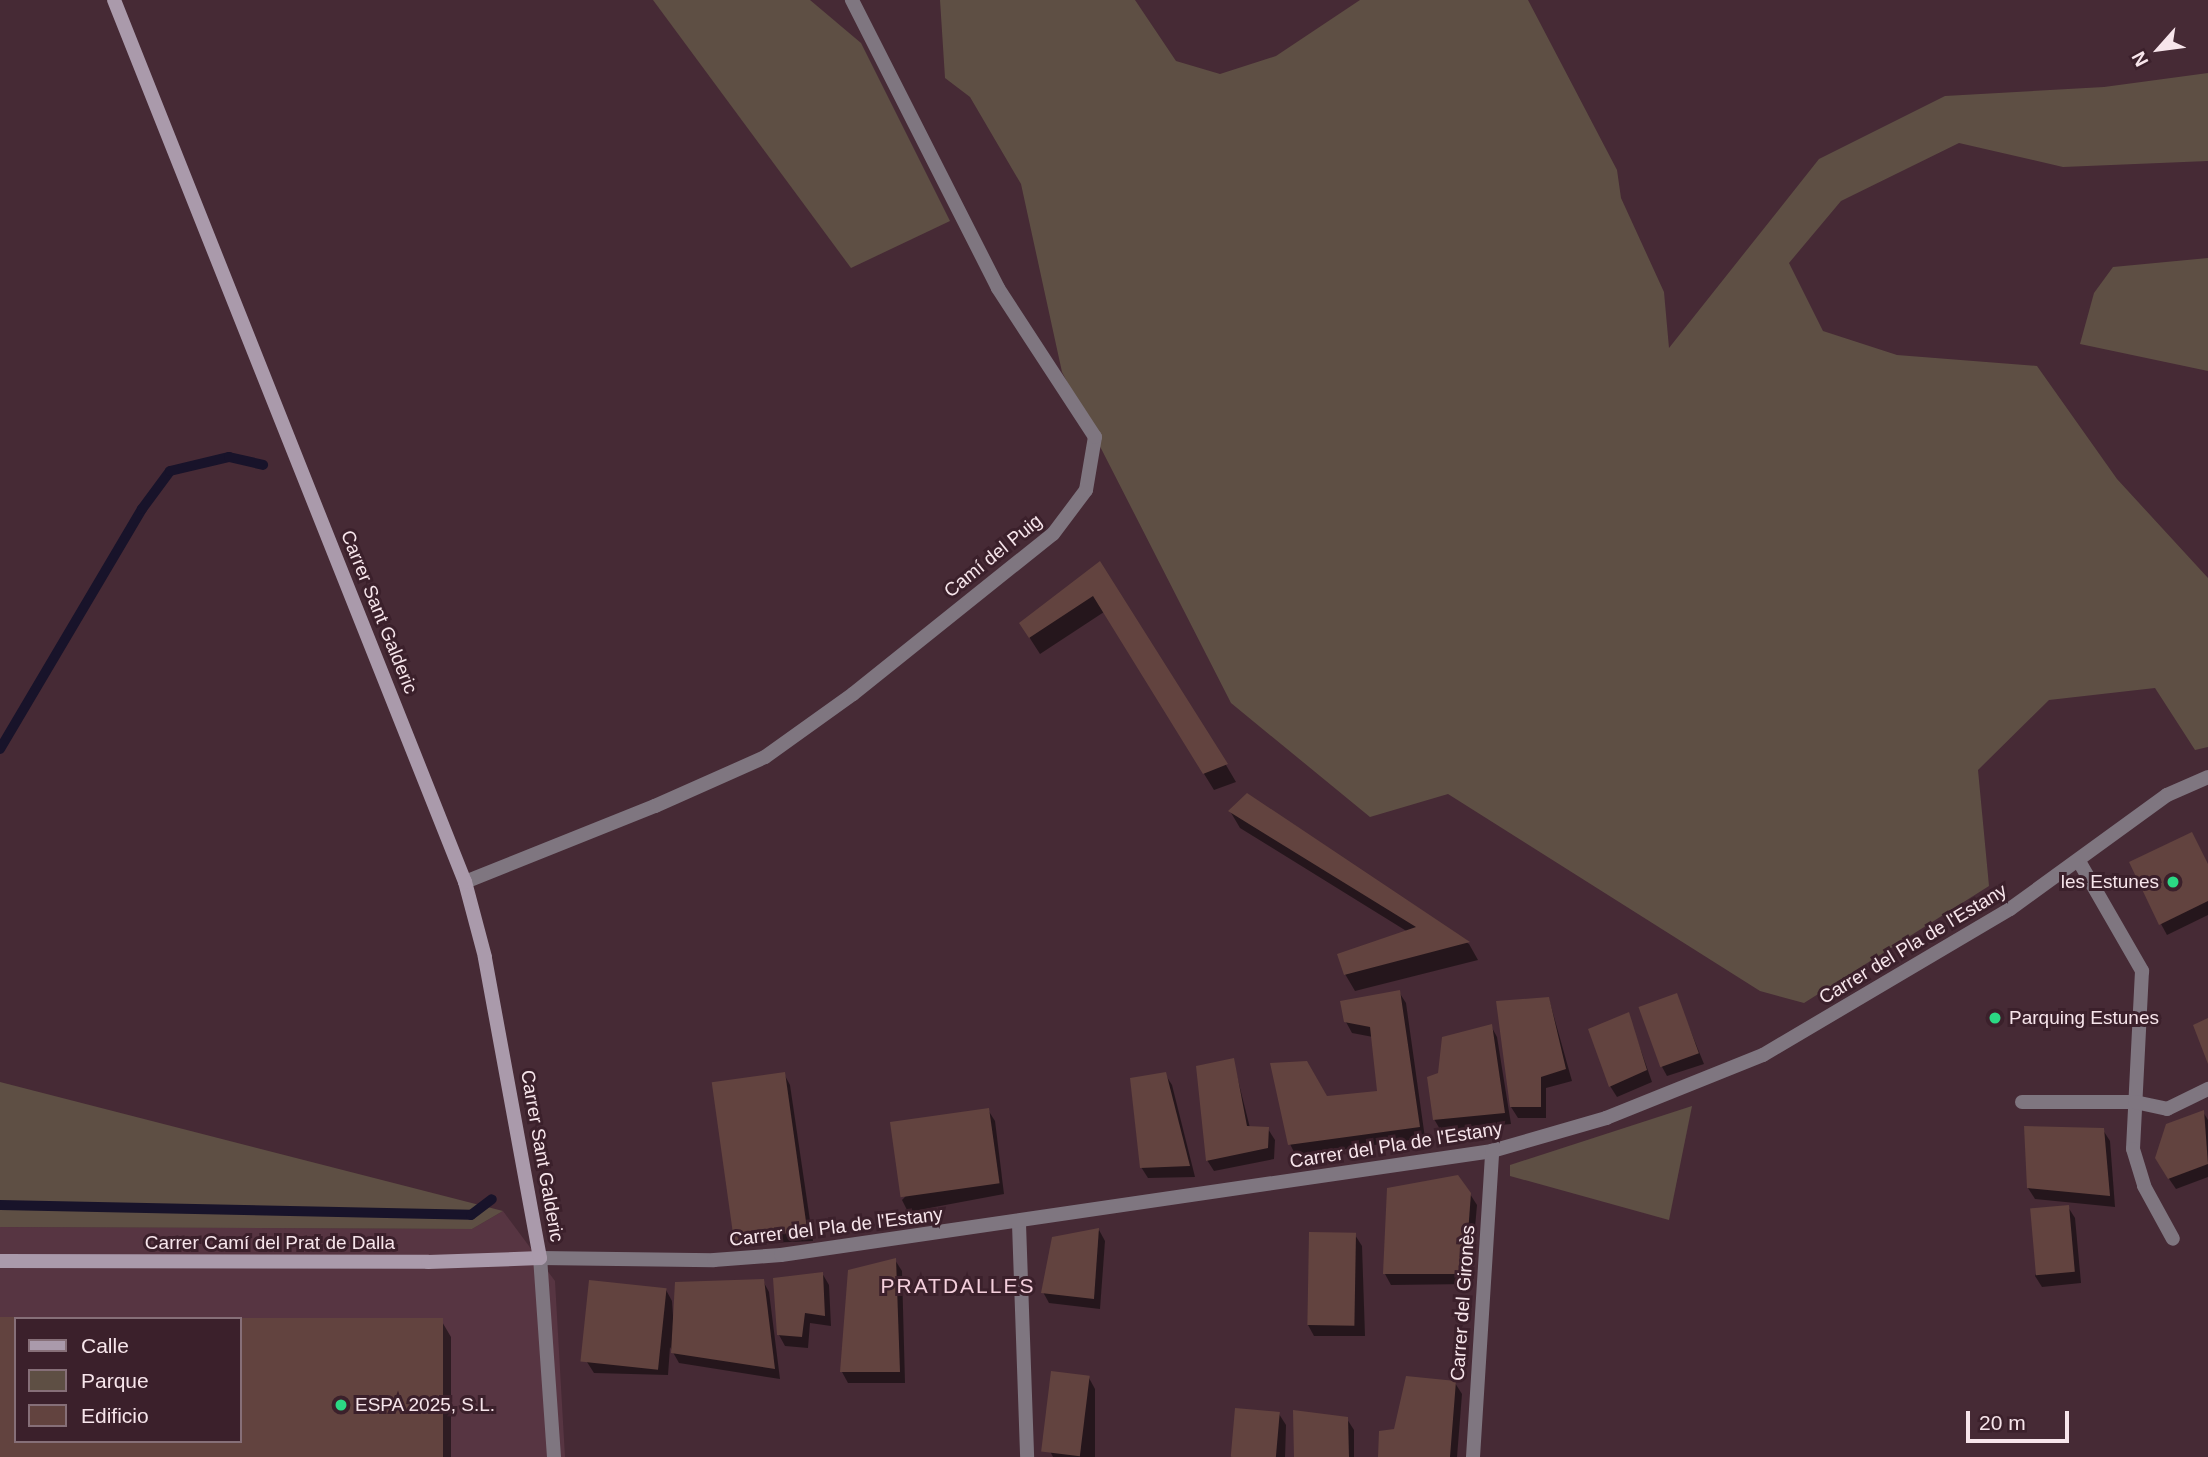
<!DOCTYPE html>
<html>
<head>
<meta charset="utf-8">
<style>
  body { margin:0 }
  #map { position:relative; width:2208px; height:1457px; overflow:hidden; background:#462a35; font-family:Helvetica,sans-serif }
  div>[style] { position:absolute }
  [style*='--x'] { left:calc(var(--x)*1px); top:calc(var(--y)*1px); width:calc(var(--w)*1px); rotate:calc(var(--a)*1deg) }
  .built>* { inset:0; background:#573542 }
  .green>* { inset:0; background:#5e4f44 }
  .shadow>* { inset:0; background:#0007 }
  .stream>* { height:10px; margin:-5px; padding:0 5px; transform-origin:5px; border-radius:5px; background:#18132a }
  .building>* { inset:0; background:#62433f; transform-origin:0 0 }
  .street>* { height:14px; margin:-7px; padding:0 7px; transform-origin:7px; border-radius:7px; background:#7f7680 }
  .secondary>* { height:14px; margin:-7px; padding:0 7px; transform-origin:7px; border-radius:7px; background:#aa9aab }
  .dots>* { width:19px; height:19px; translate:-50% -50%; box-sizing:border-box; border:4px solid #3b202b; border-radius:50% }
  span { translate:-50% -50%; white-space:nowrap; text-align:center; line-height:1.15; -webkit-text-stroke:6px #3b202b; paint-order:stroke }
  .street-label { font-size:19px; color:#f7e5eb }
  .poi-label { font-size:19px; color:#f7e5eb }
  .right { translate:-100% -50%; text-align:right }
  .left { translate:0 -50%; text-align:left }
  .neighbourhood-label { font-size:21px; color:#f4cfdc; letter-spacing:2px }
  .legend { position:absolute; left:14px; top:1317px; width:228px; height:126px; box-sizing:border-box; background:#3b202b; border:2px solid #866f78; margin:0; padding:9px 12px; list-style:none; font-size:21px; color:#f7e5eb }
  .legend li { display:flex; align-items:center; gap:14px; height:35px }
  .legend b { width:35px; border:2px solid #866f78 }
  .north { position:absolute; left:2124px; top:14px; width:70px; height:70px; -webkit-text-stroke:5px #3b202b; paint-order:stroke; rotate:242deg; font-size:19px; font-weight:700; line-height:28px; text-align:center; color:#f7e5eb }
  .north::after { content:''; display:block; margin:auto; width:24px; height:32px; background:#f7e5eb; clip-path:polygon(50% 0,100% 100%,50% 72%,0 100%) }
  .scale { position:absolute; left:1966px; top:1411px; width:103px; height:32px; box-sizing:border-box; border:4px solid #f7e5eb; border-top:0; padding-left:9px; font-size:21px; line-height:24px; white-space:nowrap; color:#f7e5eb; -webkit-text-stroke:5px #3b202b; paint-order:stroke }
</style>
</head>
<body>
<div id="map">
  <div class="built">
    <div style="clip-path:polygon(evenodd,503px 1211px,555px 1281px,565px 1457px,0 1457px,0 1227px,472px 1229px,503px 1211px,16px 1319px,240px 1319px,240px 1441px,16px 1441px,16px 1319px)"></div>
  </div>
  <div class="green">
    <div style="clip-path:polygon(653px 0,810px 0,861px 43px,950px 221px,851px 268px)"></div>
    <div style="clip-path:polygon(940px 0,1135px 0,1176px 61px,1220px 74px,1276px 56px,1360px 0,1528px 0,1617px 170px,1621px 198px,1664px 292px,1669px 348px,1819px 159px,1945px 96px,2104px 87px,2208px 73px,2208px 161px,2063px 167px,1959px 143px,1841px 201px,1789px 263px,1823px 331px,1897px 355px,2037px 366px,2117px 479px,2208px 578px,2208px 747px,2195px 750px,2155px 688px,2049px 700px,1978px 770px,1989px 886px,1804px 1003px,1760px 991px,1448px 794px,1370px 817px,1231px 703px,1062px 372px,1021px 184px,970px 97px,945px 78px)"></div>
    <div style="clip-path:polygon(2208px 258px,2208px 371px,2080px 344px,2094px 293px,2113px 267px)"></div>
    <div style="clip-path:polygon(0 1082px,503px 1211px,472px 1229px,0 1227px)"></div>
    <div style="clip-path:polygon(1692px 1106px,1669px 1220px,1510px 1176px,1510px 1165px)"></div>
  </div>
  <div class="shadow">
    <div style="clip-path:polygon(1099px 563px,1226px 765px,1236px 782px,1214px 790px,1104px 612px,1040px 654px,1031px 640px,1021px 623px)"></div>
    <div style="clip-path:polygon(1247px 795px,1469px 944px,1478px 960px,1355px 991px,1345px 974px,1408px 932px,1240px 828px,1230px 811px)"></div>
    <div style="clip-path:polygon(2208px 866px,2208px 915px,2167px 935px,2161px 924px)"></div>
    <div style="clip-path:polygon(1399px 992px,1406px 1003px,1425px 1138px,1296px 1156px,1290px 1144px,1327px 1098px,1379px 1093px,1373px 1037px,1352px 1033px,1346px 1022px)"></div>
    <div style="clip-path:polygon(1676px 995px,1704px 1064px,1667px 1076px,1661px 1065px)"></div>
    <div style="clip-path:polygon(1549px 999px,1572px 1081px,1546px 1088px,1546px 1118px,1518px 1118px,1511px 1107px)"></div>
    <div style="clip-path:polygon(1628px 1014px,1652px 1082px,1617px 1097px,1610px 1086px)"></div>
    <div style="clip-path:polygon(1491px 1026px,1497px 1037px,1511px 1124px,1441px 1131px,1434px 1119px,1440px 1074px)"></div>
    <div style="clip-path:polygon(1233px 1060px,1250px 1128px,1268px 1129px,1275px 1140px,1274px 1159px,1214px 1171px,1207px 1160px)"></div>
    <div style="clip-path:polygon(784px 1074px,790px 1085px,813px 1241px,745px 1244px,739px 1232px)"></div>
    <div style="clip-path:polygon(1165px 1074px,1172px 1085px,1195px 1177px,1148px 1178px,1141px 1167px)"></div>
    <div style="clip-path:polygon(988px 1110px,995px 1121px,1004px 1194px,908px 1212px,902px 1200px)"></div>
    <div style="clip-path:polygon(2203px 1112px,2208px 1120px,2208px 1177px,2176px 1189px,2163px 1170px)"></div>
    <div style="clip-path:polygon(2103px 1130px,2110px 1141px,2115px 1207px,2035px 1199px,2028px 1188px)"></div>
    <div style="clip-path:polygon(1470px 1194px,1477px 1205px,1470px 1284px,1391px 1285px,1385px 1274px)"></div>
    <div style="clip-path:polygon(2068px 1207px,2075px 1218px,2081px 1283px,2042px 1287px,2035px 1276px)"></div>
    <div style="clip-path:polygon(1099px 1230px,1105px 1241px,1100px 1309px,1049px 1303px,1043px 1292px)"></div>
    <div style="clip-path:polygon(1355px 1235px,1362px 1246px,1365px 1336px,1314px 1336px,1308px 1325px)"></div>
    <div style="clip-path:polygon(895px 1260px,902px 1271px,905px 1383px,848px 1383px,842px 1372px)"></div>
    <div style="clip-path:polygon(822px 1273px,829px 1285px,831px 1326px,810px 1323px,808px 1348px,785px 1346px,779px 1335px)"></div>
    <div style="clip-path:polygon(763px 1281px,769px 1292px,780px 1379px,679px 1363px,670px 1347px,668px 1375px,594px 1373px,587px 1362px,666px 1290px,672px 1301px,674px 1330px)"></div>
    <div style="clip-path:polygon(0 1319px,16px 1441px,240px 1441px,240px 1319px,441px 1320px,451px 1337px,451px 1457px,0 1457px)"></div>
    <div style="clip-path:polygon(1089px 1378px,1095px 1389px,1095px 1457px,1053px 1457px,1050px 1451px)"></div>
    <div style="clip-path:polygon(1455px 1383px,1462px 1394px,1457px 1457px,1380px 1457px,1396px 1431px)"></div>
    <div style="clip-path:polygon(1279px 1414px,1286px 1425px,1285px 1457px,1234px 1457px)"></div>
    <div style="clip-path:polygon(1347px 1419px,1354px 1430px,1354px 1457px,1296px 1457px)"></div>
  </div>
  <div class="stream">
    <div style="--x:0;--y:749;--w:279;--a:-59.4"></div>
    <div style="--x:142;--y:509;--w:47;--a:-53.6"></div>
    <div style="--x:170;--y:471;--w:61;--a:-13.3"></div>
    <div style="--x:229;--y:457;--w:35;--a:13"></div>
    <div style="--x:0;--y:1205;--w:471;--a:1.2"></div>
    <div style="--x:471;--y:1215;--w:26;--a:-37"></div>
  </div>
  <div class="building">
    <div style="clip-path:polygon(1100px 561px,1228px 764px,1203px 774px,1093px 596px,1029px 638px,1019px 623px)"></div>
    <div style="clip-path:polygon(1247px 793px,1470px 942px,1344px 975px,1337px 954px,1416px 927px,1228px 811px)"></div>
    <div style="clip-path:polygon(2192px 832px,2208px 864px,2208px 901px,2159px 925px,2129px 862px)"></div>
    <div style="clip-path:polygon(1400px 990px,1420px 1127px,1288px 1145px,1270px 1063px,1307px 1061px,1327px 1096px,1377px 1091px,1370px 1027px,1344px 1022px,1340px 1001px)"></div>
    <div style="left:1677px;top:993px;width:64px;height:41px;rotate:70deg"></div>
    <div style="clip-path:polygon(1549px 997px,1566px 1069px,1541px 1077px,1541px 1107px,1510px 1107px,1496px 1001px)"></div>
    <div style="clip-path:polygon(1629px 1012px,1647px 1070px,1609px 1087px,1588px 1029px)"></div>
    <div style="clip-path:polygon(2208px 1018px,2208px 1064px,2193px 1025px)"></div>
    <div style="clip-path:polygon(1492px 1024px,1505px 1113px,1433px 1120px,1427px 1077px,1438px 1073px,1442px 1037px)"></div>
    <div style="clip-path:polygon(1234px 1058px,1247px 1126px,1269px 1127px,1268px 1148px,1206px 1161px,1196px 1066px)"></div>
    <div style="left:785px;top:1072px;width:160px;height:74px;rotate:82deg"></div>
    <div style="clip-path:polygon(1166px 1072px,1190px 1166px,1140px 1168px,1130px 1078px)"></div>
    <div style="left:989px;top:1108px;width:76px;height:100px;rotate:82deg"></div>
    <div style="clip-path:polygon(2204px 1110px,2208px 1164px,2168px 1179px,2155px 1158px,2166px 1124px)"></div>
    <div style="clip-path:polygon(2024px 1126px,2104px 1128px,2110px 1196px,2027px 1188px)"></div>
    <div style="clip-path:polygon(1458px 1175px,1471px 1193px,1465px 1274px,1383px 1274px,1387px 1188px)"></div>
    <div style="left:2069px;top:1205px;width:67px;height:39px;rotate:85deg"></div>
    <div style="clip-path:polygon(1099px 1228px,1094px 1299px,1041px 1293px,1052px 1237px)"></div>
    <div style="left:1309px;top:1232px;width:47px;height:93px;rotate:1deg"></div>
    <div style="clip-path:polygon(896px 1258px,900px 1372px,840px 1372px,848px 1270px)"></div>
    <div style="clip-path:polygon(823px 1272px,825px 1316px,805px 1313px,802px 1337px,777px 1335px,773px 1278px)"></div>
    <div style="clip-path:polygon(764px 1279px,775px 1369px,671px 1353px,675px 1282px)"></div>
    <div style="left:589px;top:1280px;width:78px;height:82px;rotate:6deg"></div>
    <div style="clip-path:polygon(0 1317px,16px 1317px,16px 1441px,240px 1441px,240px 1318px,443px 1318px,443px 1457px,0 1457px)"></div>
    <div style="left:1051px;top:1371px;width:39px;height:81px;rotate:7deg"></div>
    <div style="clip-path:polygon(1406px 1376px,1456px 1381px,1450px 1457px,1378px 1457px,1379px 1431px,1394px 1429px)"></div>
    <div style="left:1235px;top:1408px;width:45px;height:49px;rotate:5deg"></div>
    <div style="clip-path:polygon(1293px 1410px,1348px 1417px,1349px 1457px,1294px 1457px)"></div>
  </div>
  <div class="street">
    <div style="--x:2080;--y:863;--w:125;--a:60.1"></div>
    <div style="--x:2142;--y:971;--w:178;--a:92.9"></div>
    <div style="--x:2133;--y:1149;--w:39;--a:73"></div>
    <div style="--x:2144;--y:1186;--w:60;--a:61.3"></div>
    <div style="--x:465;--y:882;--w:205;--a:-21.8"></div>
    <div style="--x:655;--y:806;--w:120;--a:-24"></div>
    <div style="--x:765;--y:757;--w:108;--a:-35.6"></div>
    <div style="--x:853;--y:694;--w:256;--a:-38.7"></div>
    <div style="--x:1053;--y:534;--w:55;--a:-53.1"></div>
    <div style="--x:1086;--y:490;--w:54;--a:-80.4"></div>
    <div style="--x:1095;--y:437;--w:178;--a:-123.1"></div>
    <div style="--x:998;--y:288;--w:323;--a:-116.9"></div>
    <div style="--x:2022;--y:1102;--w:113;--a:0"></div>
    <div style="--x:2135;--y:1102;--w:33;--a:12"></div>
    <div style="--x:2167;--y:1109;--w:46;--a:-26"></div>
    <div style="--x:1019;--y:1224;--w:233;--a:88"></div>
    <div style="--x:554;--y:1457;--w:199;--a:-94"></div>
    <div style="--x:540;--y:1258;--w:174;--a:0.7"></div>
    <div style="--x:714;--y:1260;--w:67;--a:-4.3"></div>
    <div style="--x:781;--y:1255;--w:719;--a:-8.32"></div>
    <div style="--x:1492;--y:1151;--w:119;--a:-16.1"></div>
    <div style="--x:1606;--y:1118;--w:169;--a:-21.9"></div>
    <div style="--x:1763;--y:1055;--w:287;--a:-30.6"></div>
    <div style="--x:2010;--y:909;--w:194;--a:-36"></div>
    <div style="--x:2167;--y:795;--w:45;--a:-23.7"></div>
    <div style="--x:1473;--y:1457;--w:307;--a:-86.4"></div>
  </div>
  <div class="secondary">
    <div style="--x:0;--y:1261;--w:428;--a:0.1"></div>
    <div style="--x:428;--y:1262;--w:112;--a:-2"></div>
    <div style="--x:540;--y:1258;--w:306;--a:-100.4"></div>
    <div style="--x:485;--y:957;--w:78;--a:-104.9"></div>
    <div style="--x:465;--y:882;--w:949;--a:-111.7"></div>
  </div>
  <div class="dots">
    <div style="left:2173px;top:882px;background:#2bd884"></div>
    <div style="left:1995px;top:1018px;background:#2bd884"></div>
    <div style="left:341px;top:1405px;background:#2bd884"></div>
  </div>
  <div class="street-label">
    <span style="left:993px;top:556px;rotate:-39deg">Camí del Puig</span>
    <span style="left:379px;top:612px;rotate:68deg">Carrer Sant Galderic</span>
    <span style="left:1913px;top:944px;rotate:-31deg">Carrer del Pla de l'Estany</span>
    <span style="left:1396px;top:1145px;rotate:-9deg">Carrer del Pla de l'Estany</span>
    <span style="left:542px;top:1156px;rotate:80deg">Carrer Sant Galderic</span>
    <span style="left:836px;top:1227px;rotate:-7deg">Carrer del Pla de l'Estany</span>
    <span style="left:270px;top:1243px">Carrer Camí del Prat de Dalla</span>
    <span style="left:1463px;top:1303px;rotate:-86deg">Carrer del Gironès</span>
  </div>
  <div class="poi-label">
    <span class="right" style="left:2159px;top:882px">les Estunes</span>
    <span class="left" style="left:2009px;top:1018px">Parquing Estunes</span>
    <span class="left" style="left:355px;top:1405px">ESPA 2025, S.L.</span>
  </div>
  <div class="neighbourhood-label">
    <span style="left:958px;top:1286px">PRATDALLES</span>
  </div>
  <ul class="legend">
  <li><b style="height:9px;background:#aa9aab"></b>Calle</li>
  <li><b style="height:19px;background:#5e4f44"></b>Parque</li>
  <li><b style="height:19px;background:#62433f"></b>Edificio</li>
  </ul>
  <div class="north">N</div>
  <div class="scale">20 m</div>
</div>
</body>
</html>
